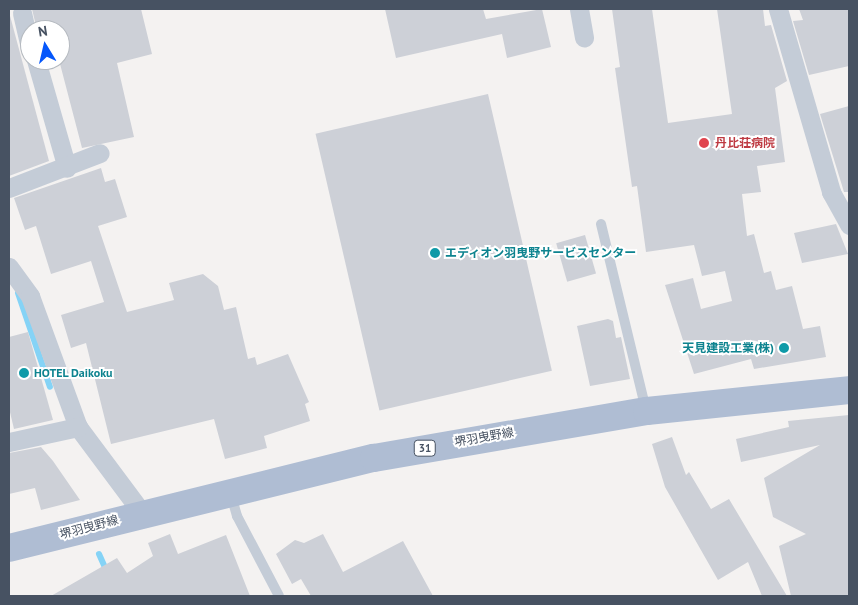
<!DOCTYPE html>
<html>
<head>
<meta charset="utf-8">
<style>
  body { margin:0 }
  #map { position:relative; width:858px; height:605px; overflow:hidden; background:#f4f2f1; font-family:"PT Sans","Noto Sans JP",sans-serif }
  div>[style] { position:absolute }
  [style*='--x'] { left:calc(var(--x)*1px); top:calc(var(--y)*1px); width:calc(var(--w)*1px); rotate:calc(var(--a)*1deg) }
  .stream>* { height:6px; margin:-3px; padding:0 3px; transform-origin:3px; border-radius:3px; background:#85d3f6 }
  .building>* { inset:0; background:#cdd0d7; transform-origin:0 0 }
  .service>* { height:10px; margin:-5px; padding:0 5px; transform-origin:5px; border-radius:5px; background:#c4ccd7 }
  .minor>* { height:19px; margin:-9.5px; padding:0 9.5px; transform-origin:9.5px; border-radius:9.5px; background:#c4ccd7 }
  .primary>* { height:28px; margin:-14px; padding:0 14px; transform-origin:14px; border-radius:14px; background:#afbdd3 }
  .dots>* { width:14px; height:14px; translate:-50% -50%; box-sizing:border-box; border:2px solid #fff; border-radius:50% }
  span { translate:-50% -50%; white-space:nowrap; text-align:center; line-height:1.15; -webkit-text-stroke:4px #fff; paint-order:stroke }
  .shield-label span { padding:1px 4px; background:#fff; border:1px solid; border-radius:4px; -webkit-text-stroke-width:0 }
  .shield-label { font-size:11px; color:#475262; font-weight:700 }
  .health-label { font-size:12px; color:#be3a42; font-weight:700 }
  .left { translate:0 -50%; text-align:left }
  .culture-label { font-size:12px; color:#0d838f; font-weight:700 }
  .right { translate:-100% -50%; text-align:right }
  .street-label { font-size:12px; color:#475262 }
  .frame { position:absolute; inset:0; border:10px solid #475262; pointer-events:none }
  .north { position:absolute; left:20px; top:20px; width:50px; height:50px; box-sizing:border-box; background:#fff; border:1px solid #b5bac0; border-radius:50%; rotate:351deg; font-size:14px; font-weight:700; line-height:20px; text-align:center; color:#475262 }
  .north::after { content:''; display:block; margin:auto; width:18px; height:22px; background:#0557fb; clip-path:polygon(50% 0,100% 100%,50% 72%,0 100%) }
</style>
</head>
<body>
<div id="map">
  <div class="stream">
    <div style="--x:18;--y:293;--w:99;--a:71.2"></div>
    <div style="--x:99;--y:554;--w:20;--a:66"></div>
  </div>
  <div class="building">
    <div style="clip-path:polygon(32px 9px,141px 9px,152px 54px,117px 63px,134px 137px,82px 148px,59px 60px,60px 30px,37px 30px)"></div>
    <div style="clip-path:polygon(385px 9px,483px 9px,486px 19px,542px 9px,551px 47px,507px 58px,502px 34px,396px 58px)"></div>
    <div style="clip-path:polygon(612px 9px,652px 9px,668px 123px,732px 114px,717px 9px,763px 9px,765px 26px,771px 25px,787px 81px,775px 88px,785px 162px,757px 166px,761px 192px,742px 194px,747px 236px,754px 234px,764px 273px,771px 271px,776px 290px,792px 286px,803px 329px,820px 326px,826px 357px,754px 369px,751px 359px,694px 374px,665px 285px,693px 278px,701px 309px,732px 301px,725px 271px,702px 276px,694px 245px,646px 252px,637px 186px,632px 187px,615px 68px,620px 67px)"></div>
    <div style="clip-path:polygon(799px 9px,849px 9px,849px 66px,809px 75px,793px 21px,803px 20px)"></div>
    <div style="clip-path:polygon(9px 12px,49px 161px,9px 176px)"></div>
    <div style="left:488px;top:94px;width:284px;height:177px;rotate:77deg"></div>
    <div style="clip-path:polygon(849px 106px,849px 192px,844px 192px,820px 114px)"></div>
    <div style="clip-path:polygon(101px 168px,105px 182px,115px 179px,127px 217px,98px 226px,127px 312px,174px 300px,169px 283px,203px 274px,218px 286px,224px 310px,236px 307px,248px 359px,255px 357px,257px 365px,288px 354px,309px 402px,305px 404px,310px 421px,264px 436px,267px 448px,225px 459px,214px 419px,111px 444px,86px 343px,71px 348px,61px 315px,104px 302px,91px 261px,51px 274px,36px 226px,25px 230px,14px 198px)"></div>
    <div style="clip-path:polygon(836px 224px,848px 254px,802px 263px,794px 233px)"></div>
    <div style="left:585px;top:235px;width:40px;height:30px;rotate:74deg"></div>
    <div style="clip-path:polygon(608px 319px,613px 321px,616px 338px,621px 337px,630px 379px,590px 386px,577px 326px)"></div>
    <div style="clip-path:polygon(28px 332px,53px 420px,14px 429px,9px 408px,9px 337px)"></div>
    <div style="clip-path:polygon(849px 415px,849px 596px,791px 596px,779px 546px,806px 534px,773px 517px,764px 478px,820px 445px,741px 462px,736px 439px,789px 427px,788px 421px)"></div>
    <div style="clip-path:polygon(672px 437px,686px 475px,689px 472px,711px 509px,729px 499px,787px 596px,762px 596px,748px 562px,718px 580px,665px 487px,652px 444px)"></div>
    <div style="clip-path:polygon(41px 447px,53px 461px,80px 500px,41px 510px,35px 488px,9px 494px,9px 453px)"></div>
    <div style="clip-path:polygon(170px 534px,178px 554px,226px 535px,250px 596px,51px 596px,117px 558px,127px 573px,153px 556px,148px 543px)"></div>
    <div style="clip-path:polygon(323px 534px,343px 572px,403px 541px,433px 596px,311px 596px,301px 579px,292px 584px,276px 554px,295px 540px,304px 543px)"></div>
  </div>
  <div class="service">
    <div style="--x:601;--y:224;--w:191;--a:76.4"></div>
    <div style="--x:231;--y:495;--w:22;--a:74"></div>
    <div style="--x:237;--y:516;--w:90;--a:62.3"></div>
  </div>
  <div class="minor">
    <div style="--x:579;--y:9;--w:29;--a:80"></div>
    <div style="--x:778;--y:9;--w:191;--a:73.8"></div>
    <div style="--x:831;--y:192;--w:38;--a:61"></div>
    <div style="--x:22;--y:13;--w:36;--a:77"></div>
    <div style="--x:36;--y:60;--w:112;--a:74"></div>
    <div style="--x:9;--y:188;--w:97;--a:-21"></div>
    <div style="--x:9;--y:267;--w:36;--a:54"></div>
    <div style="--x:30;--y:296;--w:140;--a:69.9"></div>
    <div style="--x:78;--y:427;--w:107;--a:53.3"></div>
    <div style="--x:9;--y:442;--w:71;--a:-12.3"></div>
  </div>
  <div class="primary">
    <div style="--x:9;--y:548;--w:376;--a:-13.9"></div>
    <div style="--x:374;--y:458;--w:277;--a:-9.8"></div>
    <div style="--x:647;--y:411;--w:203;--a:-5.9"></div>
  </div>
  <div class="dots">
    <div style="left:704px;top:143px;background:#e0444e"></div>
    <div style="left:435px;top:253px;background:#0f9aa8"></div>
    <div style="left:784px;top:348px;background:#0f9aa8"></div>
    <div style="left:24px;top:373px;background:#0f9aa8"></div>
  </div>
  <div class="shield-label">
    <span style="left:425px;top:448px">31</span>
  </div>
  <div class="health-label">
    <span class="left" style="left:715px;top:143px">丹比荘病院</span>
  </div>
  <div class="culture-label">
    <span class="left" style="left:445px;top:253px">エディオン羽曳野サービスセンター</span>
    <span class="right" style="left:774px;top:348px">天見建設工業(株)</span>
    <span class="left" style="left:34px;top:373px">HOTEL Daikoku</span>
  </div>
  <div class="street-label">
    <span style="left:484px;top:437px;rotate:-10deg">堺羽曳野線</span>
    <span style="left:89px;top:527px;rotate:-15deg">堺羽曳野線</span>
  </div>
  <div class="frame"></div>
  <div class="north">N</div>
</div>
</body>
</html>
